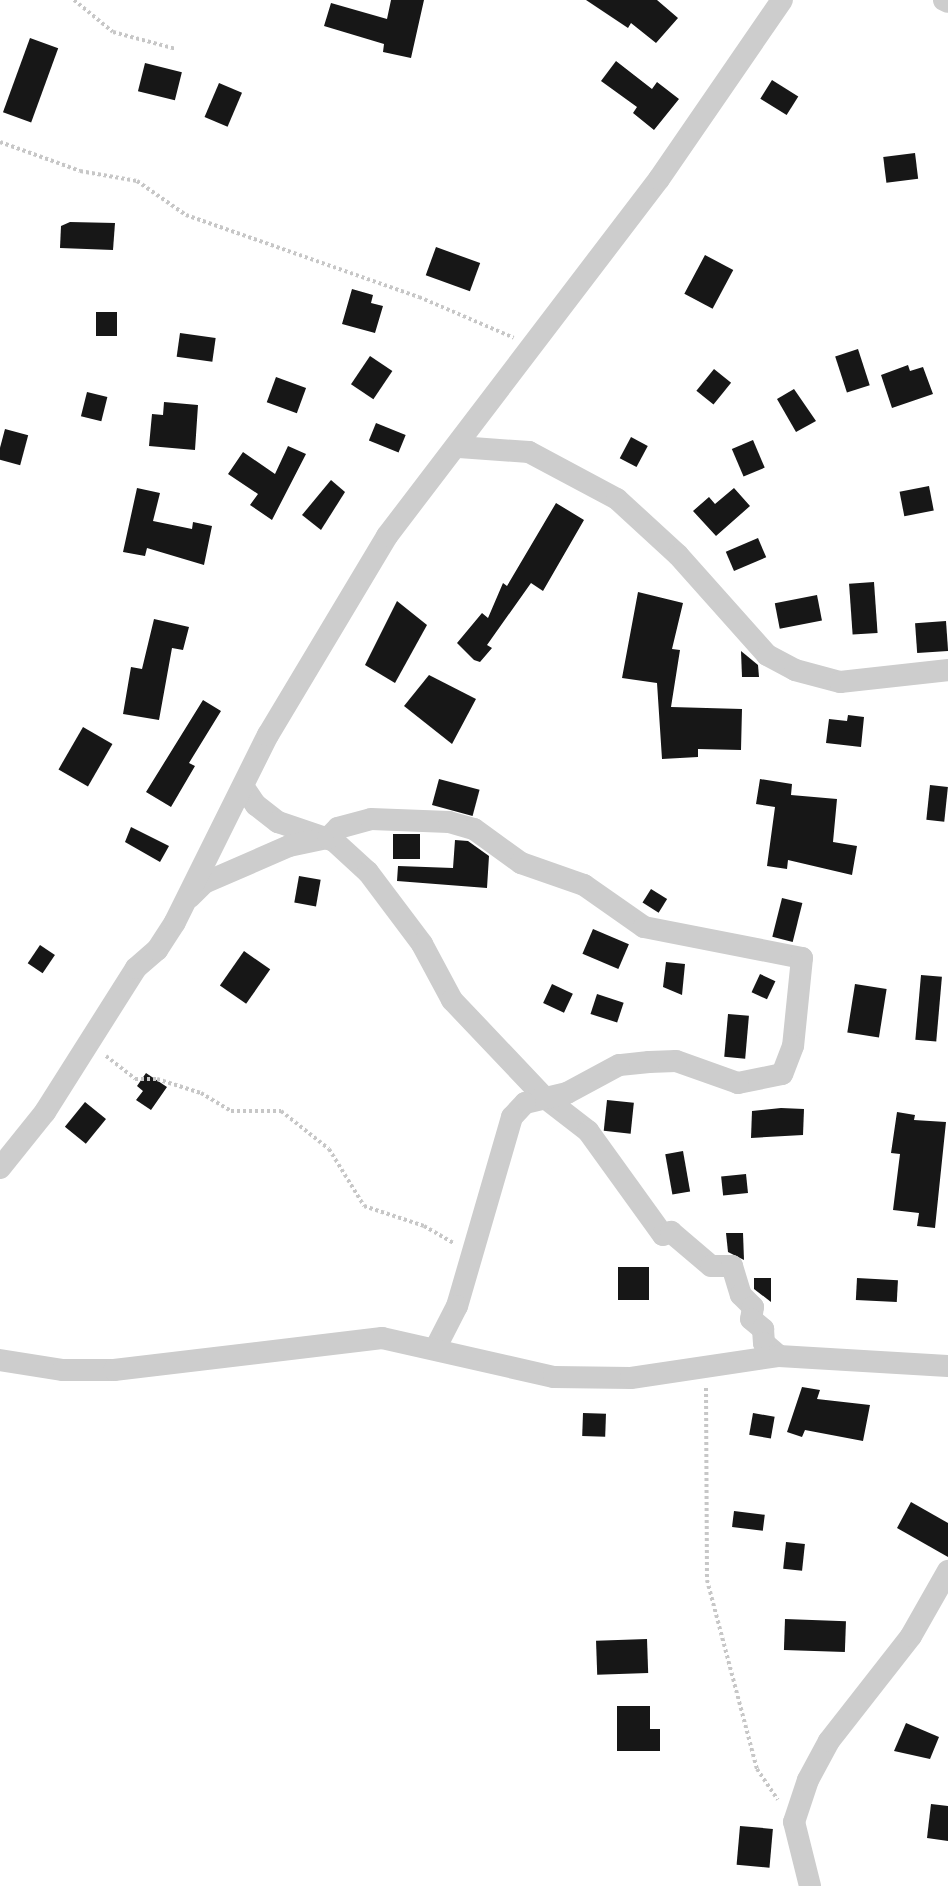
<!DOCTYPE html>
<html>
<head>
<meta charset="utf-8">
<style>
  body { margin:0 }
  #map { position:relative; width:948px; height:1886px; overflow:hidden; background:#fff; font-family:Raleway,sans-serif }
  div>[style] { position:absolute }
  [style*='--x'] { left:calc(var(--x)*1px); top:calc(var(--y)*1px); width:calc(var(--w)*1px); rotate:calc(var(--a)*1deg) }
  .building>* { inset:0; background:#171717; transform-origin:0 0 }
  .path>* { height:4px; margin-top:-2px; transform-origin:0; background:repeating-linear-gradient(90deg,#c7c7c7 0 3px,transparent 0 6px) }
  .street>* { height:22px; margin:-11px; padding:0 11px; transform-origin:11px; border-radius:11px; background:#cdcdcd }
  span { translate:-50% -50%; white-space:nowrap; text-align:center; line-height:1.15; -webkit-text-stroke:6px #fff; paint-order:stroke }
</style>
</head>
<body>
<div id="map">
  <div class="building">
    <div style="clip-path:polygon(391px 0,424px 0,411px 58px,383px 52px,384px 44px,324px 26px,331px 3px,387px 19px)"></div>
    <div style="clip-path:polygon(586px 0,657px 0,678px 18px,656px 43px,631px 23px,628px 28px)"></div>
    <div style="left:30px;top:38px;width:30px;height:79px;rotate:20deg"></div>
    <div style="clip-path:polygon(616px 61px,652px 89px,657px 82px,679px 99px,654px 130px,633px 113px,637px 107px,601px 81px)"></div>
    <div style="left:145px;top:63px;width:38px;height:29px;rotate:14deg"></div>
    <div style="left:772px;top:80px;width:31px;height:22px;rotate:32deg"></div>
    <div style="left:219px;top:83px;width:25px;height:37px;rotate:23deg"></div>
    <div style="left:915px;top:153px;width:26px;height:32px;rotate:83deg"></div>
    <div style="clip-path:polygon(70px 222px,115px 223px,113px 250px,60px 248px,61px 226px)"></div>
    <div style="left:436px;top:247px;width:47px;height:30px;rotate:20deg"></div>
    <div style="left:705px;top:255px;width:32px;height:44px;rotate:28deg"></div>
    <div style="clip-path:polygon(352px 289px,373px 295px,371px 303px,383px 306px,375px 333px,342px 324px)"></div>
    <div style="left:96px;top:312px;width:21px;height:24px"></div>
    <div style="left:180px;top:333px;width:36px;height:24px;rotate:8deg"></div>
    <div style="left:858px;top:349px;width:38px;height:24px;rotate:72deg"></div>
    <div style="left:370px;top:356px;width:27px;height:34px;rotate:34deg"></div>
    <div style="clip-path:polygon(908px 365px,910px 371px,923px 367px,933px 394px,892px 408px,881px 375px)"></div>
    <div style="left:714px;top:369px;width:22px;height:28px;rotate:39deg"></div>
    <div style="left:276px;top:377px;width:32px;height:27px;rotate:20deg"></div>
    <div style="clip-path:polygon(794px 389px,816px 421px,796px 432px,777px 399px)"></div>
    <div style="left:87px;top:392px;width:21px;height:25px;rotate:14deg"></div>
    <div style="clip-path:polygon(164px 402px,198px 405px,195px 450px,149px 446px,152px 414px,163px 415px)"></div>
    <div style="left:376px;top:423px;width:32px;height:19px;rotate:22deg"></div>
    <div style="left:5px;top:429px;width:24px;height:31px;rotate:15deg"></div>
    <div style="left:631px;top:437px;width:19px;height:24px;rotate:28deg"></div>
    <div style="left:753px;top:440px;width:30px;height:23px;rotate:67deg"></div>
    <div style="clip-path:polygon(288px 446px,306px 454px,272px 520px,250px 505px,258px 494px,228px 474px,243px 452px,275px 474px)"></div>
    <div style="clip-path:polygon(331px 480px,345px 492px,321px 530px,302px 515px)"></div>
    <div style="left:929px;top:486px;width:25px;height:30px;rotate:79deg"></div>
    <div style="clip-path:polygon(137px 488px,160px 493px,153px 521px,192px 529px,193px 522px,212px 526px,204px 565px,147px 548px,145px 556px,123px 552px)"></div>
    <div style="clip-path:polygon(734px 488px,750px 506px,716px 536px,693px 511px,709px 497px,715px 504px)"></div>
    <div style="clip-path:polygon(556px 503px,584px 520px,543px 591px,531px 583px,487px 645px,492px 648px,480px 662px,474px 660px,457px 643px,482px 613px,488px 618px,503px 583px,507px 586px)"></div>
    <div style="left:758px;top:538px;width:21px;height:35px;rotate:67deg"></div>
    <div style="left:874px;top:582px;width:51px;height:25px;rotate:86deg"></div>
    <div style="clip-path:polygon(638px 592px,683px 603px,672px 649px,680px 650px,671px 707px,742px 709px,741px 750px,698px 749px,698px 757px,662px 759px,657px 683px,622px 678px)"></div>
    <div style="left:817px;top:595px;width:26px;height:43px;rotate:79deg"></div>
    <div style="clip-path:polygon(397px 601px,427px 625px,395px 683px,365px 665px)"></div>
    <div style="clip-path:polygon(154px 619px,189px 627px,183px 650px,172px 648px,159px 720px,123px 714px,131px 667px,142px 669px)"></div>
    <div style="left:946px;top:621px;width:30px;height:31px;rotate:86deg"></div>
    <div style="clip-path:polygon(741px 651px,758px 665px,759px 677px,742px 677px)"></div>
    <div style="clip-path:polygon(429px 675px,476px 699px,452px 744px,404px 706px)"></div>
    <div style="clip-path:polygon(203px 700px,221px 711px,189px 763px,195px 766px,171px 807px,146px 792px)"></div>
    <div style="clip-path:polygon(848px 715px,864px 717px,861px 747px,826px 743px,829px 719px,847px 721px)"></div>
    <div style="left:83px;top:727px;width:34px;height:49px;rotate:30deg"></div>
    <div style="left:439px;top:779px;width:42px;height:27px;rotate:15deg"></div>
    <div style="clip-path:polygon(760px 779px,792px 784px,791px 795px,837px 799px,833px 842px,857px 846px,852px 875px,788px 860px,787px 869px,767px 866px,775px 807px,756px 804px)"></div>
    <div style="left:930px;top:785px;width:18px;height:35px;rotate:6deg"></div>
    <div style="clip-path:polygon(131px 827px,169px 846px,160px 862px,125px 842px)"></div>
    <div style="left:393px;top:834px;width:27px;height:25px"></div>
    <div style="clip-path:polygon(455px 840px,468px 841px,489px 856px,487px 888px,397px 881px,398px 866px,453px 868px)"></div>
    <div style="left:299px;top:876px;width:22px;height:27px;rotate:10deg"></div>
    <div style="left:651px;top:889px;width:19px;height:16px;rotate:32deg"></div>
    <div style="left:782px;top:898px;width:21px;height:40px;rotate:14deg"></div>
    <div style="left:593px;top:929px;width:39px;height:27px;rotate:23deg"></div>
    <div style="left:40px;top:945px;width:18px;height:22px;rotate:34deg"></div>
    <div style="left:244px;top:951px;width:32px;height:42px;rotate:35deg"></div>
    <div style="clip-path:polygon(666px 962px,685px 964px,682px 995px,663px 987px)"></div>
    <div style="left:760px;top:974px;width:17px;height:20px;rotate:25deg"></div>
    <div style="left:921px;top:975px;width:21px;height:65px;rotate:5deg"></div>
    <div style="left:552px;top:984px;width:23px;height:21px;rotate:25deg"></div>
    <div style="left:855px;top:984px;width:32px;height:49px;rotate:9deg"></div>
    <div style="left:597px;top:994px;width:28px;height:21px;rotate:18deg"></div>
    <div style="left:728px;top:1014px;width:21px;height:43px;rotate:5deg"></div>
    <div style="clip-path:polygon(146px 1073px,167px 1087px,151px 1110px,136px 1100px,143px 1091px,137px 1086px)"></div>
    <div style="left:607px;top:1100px;width:27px;height:31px;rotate:6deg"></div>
    <div style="left:85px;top:1102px;width:27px;height:32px;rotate:39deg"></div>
    <div style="clip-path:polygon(781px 1108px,804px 1109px,803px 1135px,751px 1138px,752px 1111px)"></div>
    <div style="clip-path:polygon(897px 1112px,915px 1115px,914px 1120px,946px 1122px,935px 1228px,917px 1226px,919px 1213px,893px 1210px,900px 1154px,891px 1153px)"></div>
    <div style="left:683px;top:1151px;width:41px;height:18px;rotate:80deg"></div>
    <div style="left:746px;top:1174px;width:19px;height:25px;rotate:84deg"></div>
    <div style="clip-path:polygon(726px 1233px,743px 1233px,744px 1260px,728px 1252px)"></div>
    <div style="left:618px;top:1267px;width:31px;height:33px"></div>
    <div style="clip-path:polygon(754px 1278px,771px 1278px,771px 1302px,754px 1289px)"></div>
    <div style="left:857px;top:1278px;width:41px;height:22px;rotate:3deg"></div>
    <div style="clip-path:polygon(802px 1387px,820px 1390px,817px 1399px,870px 1405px,863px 1441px,805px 1430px,802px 1437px,787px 1432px)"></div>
    <div style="left:583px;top:1413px;width:23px;height:23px;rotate:2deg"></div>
    <div style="left:753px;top:1413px;width:22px;height:22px;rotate:10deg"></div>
    <div style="clip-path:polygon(911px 1502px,948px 1523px,948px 1557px,897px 1528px)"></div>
    <div style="left:734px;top:1511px;width:31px;height:16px;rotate:7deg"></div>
    <div style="left:786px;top:1542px;width:19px;height:27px;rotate:6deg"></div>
    <div style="left:785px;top:1619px;width:61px;height:31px;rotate:2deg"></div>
    <div style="left:647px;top:1639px;width:34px;height:51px;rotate:88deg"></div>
    <div style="clip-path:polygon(617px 1706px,650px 1706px,650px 1729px,660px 1729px,660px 1751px,617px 1751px)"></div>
    <div style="clip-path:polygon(906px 1723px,939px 1737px,930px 1759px,894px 1751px)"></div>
    <div style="clip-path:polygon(931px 1804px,948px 1806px,948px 1841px,927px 1838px)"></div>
    <div style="left:740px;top:1826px;width:33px;height:39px;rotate:5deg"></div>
  </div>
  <div class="path">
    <div style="--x:74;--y:0;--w:50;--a:39.4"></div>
    <div style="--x:113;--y:32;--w:65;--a:15.1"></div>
    <div style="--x:0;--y:142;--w:85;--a:19.9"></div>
    <div style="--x:80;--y:171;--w:58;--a:10"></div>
    <div style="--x:137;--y:181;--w:60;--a:34.8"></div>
    <div style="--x:186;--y:215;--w:247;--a:19.4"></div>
    <div style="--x:419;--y:297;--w:103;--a:23.3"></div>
    <div style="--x:106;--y:1056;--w:37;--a:38"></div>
    <div style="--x:135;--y:1079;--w:22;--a:0"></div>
    <div style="--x:157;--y:1079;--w:46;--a:17.7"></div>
    <div style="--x:201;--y:1093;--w:35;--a:31"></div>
    <div style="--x:231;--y:1111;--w:50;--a:0"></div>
    <div style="--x:281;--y:1111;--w:61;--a:38.4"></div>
    <div style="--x:329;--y:1149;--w:67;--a:58.4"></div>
    <div style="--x:364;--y:1206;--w:63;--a:18.4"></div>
    <div style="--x:424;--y:1226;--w:34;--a:30"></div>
    <div style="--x:706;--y:1388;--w:192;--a:89.7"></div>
    <div style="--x:707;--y:1580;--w:196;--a:75.2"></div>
    <div style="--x:757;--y:1769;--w:37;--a:56"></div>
  </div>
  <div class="street">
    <div style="--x:944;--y:0;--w:4;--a:27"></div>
    <div style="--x:459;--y:447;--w:70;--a:4.1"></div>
    <div style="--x:529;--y:452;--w:100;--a:28.1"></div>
    <div style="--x:617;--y:499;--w:83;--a:42.6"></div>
    <div style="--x:678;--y:555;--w:134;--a:48.3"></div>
    <div style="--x:767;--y:655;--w:32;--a:28"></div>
    <div style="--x:795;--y:670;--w:47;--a:14.9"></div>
    <div style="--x:840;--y:682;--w:109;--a:-6.3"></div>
    <div style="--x:243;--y:786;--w:23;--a:56"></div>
    <div style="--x:256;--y:805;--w:28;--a:38"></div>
    <div style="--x:278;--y:822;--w:59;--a:18.7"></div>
    <div style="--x:334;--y:841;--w:46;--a:42.4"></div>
    <div style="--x:368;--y:872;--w:90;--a:53.1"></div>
    <div style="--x:422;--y:944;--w:64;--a:61.8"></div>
    <div style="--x:452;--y:1000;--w:134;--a:46.5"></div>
    <div style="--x:544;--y:1097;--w:56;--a:37.7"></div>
    <div style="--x:588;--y:1131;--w:128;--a:54.2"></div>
    <div style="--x:663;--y:1235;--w:9;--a:-21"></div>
    <div style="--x:671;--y:1232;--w:52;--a:40.4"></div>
    <div style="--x:711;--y:1266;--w:21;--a:0"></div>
    <div style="--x:732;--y:1266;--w:30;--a:73"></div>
    <div style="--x:741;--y:1295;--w:17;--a:45"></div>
    <div style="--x:753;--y:1307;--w:12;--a:99"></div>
    <div style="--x:751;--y:1319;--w:16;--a:40"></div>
    <div style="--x:763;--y:1329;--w:14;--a:86"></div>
    <div style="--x:764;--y:1343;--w:20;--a:41"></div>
    <div style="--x:190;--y:897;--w:20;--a:-45"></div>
    <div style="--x:204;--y:883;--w:93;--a:-23.5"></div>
    <div style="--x:289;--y:846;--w:40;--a:-12"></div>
    <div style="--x:328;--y:838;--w:14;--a:-45"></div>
    <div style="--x:338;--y:828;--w:34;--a:-15"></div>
    <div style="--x:371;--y:819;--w:78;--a:2.2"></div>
    <div style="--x:449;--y:822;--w:26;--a:16"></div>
    <div style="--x:474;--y:829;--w:58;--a:35.9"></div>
    <div style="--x:521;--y:863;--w:67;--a:19.2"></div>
    <div style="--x:584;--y:885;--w:73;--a:35"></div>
    <div style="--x:644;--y:927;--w:161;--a:11.1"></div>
    <div style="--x:802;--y:958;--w:88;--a:95.8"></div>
    <div style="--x:793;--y:1046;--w:30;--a:111"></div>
    <div style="--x:782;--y:1074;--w:45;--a:168.4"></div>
    <div style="--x:738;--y:1083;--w:66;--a:-160.5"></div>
    <div style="--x:676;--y:1061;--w:27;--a:178"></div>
    <div style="--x:649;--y:1062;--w:30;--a:174"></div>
    <div style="--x:619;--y:1065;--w:59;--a:151.7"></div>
    <div style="--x:567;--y:1093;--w:43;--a:166.6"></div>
    <div style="--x:525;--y:1103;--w:19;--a:133"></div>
    <div style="--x:512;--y:1117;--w:197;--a:106.2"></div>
    <div style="--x:457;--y:1306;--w:46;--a:117.1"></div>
    <div style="--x:0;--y:1168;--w:72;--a:-51.2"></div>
    <div style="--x:45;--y:1112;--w:170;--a:-57.7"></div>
    <div style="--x:136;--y:968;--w:28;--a:-41"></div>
    <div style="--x:157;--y:950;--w:33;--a:-57"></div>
    <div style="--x:175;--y:922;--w:209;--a:-63.6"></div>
    <div style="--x:268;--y:735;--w:232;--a:-59.1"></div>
    <div style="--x:387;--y:536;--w:449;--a:-52.7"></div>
    <div style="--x:659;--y:179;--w:217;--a:-55.5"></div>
    <div style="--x:0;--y:1360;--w:64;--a:9"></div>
    <div style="--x:63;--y:1370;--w:51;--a:0"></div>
    <div style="--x:114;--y:1370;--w:270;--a:-6.8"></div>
    <div style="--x:382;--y:1338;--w:176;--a:12.8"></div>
    <div style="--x:554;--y:1377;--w:77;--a:0.7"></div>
    <div style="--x:631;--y:1378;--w:150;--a:-8.5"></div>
    <div style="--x:779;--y:1356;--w:169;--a:3.4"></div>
    <div style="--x:810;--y:1886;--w:66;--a:-104"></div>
    <div style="--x:794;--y:1822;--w:44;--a:-71.6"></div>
    <div style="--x:808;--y:1780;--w:44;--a:-61.7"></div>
    <div style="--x:829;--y:1741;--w:133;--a:-52"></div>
    <div style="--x:911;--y:1636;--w:75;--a:-60.4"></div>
  </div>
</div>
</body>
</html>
